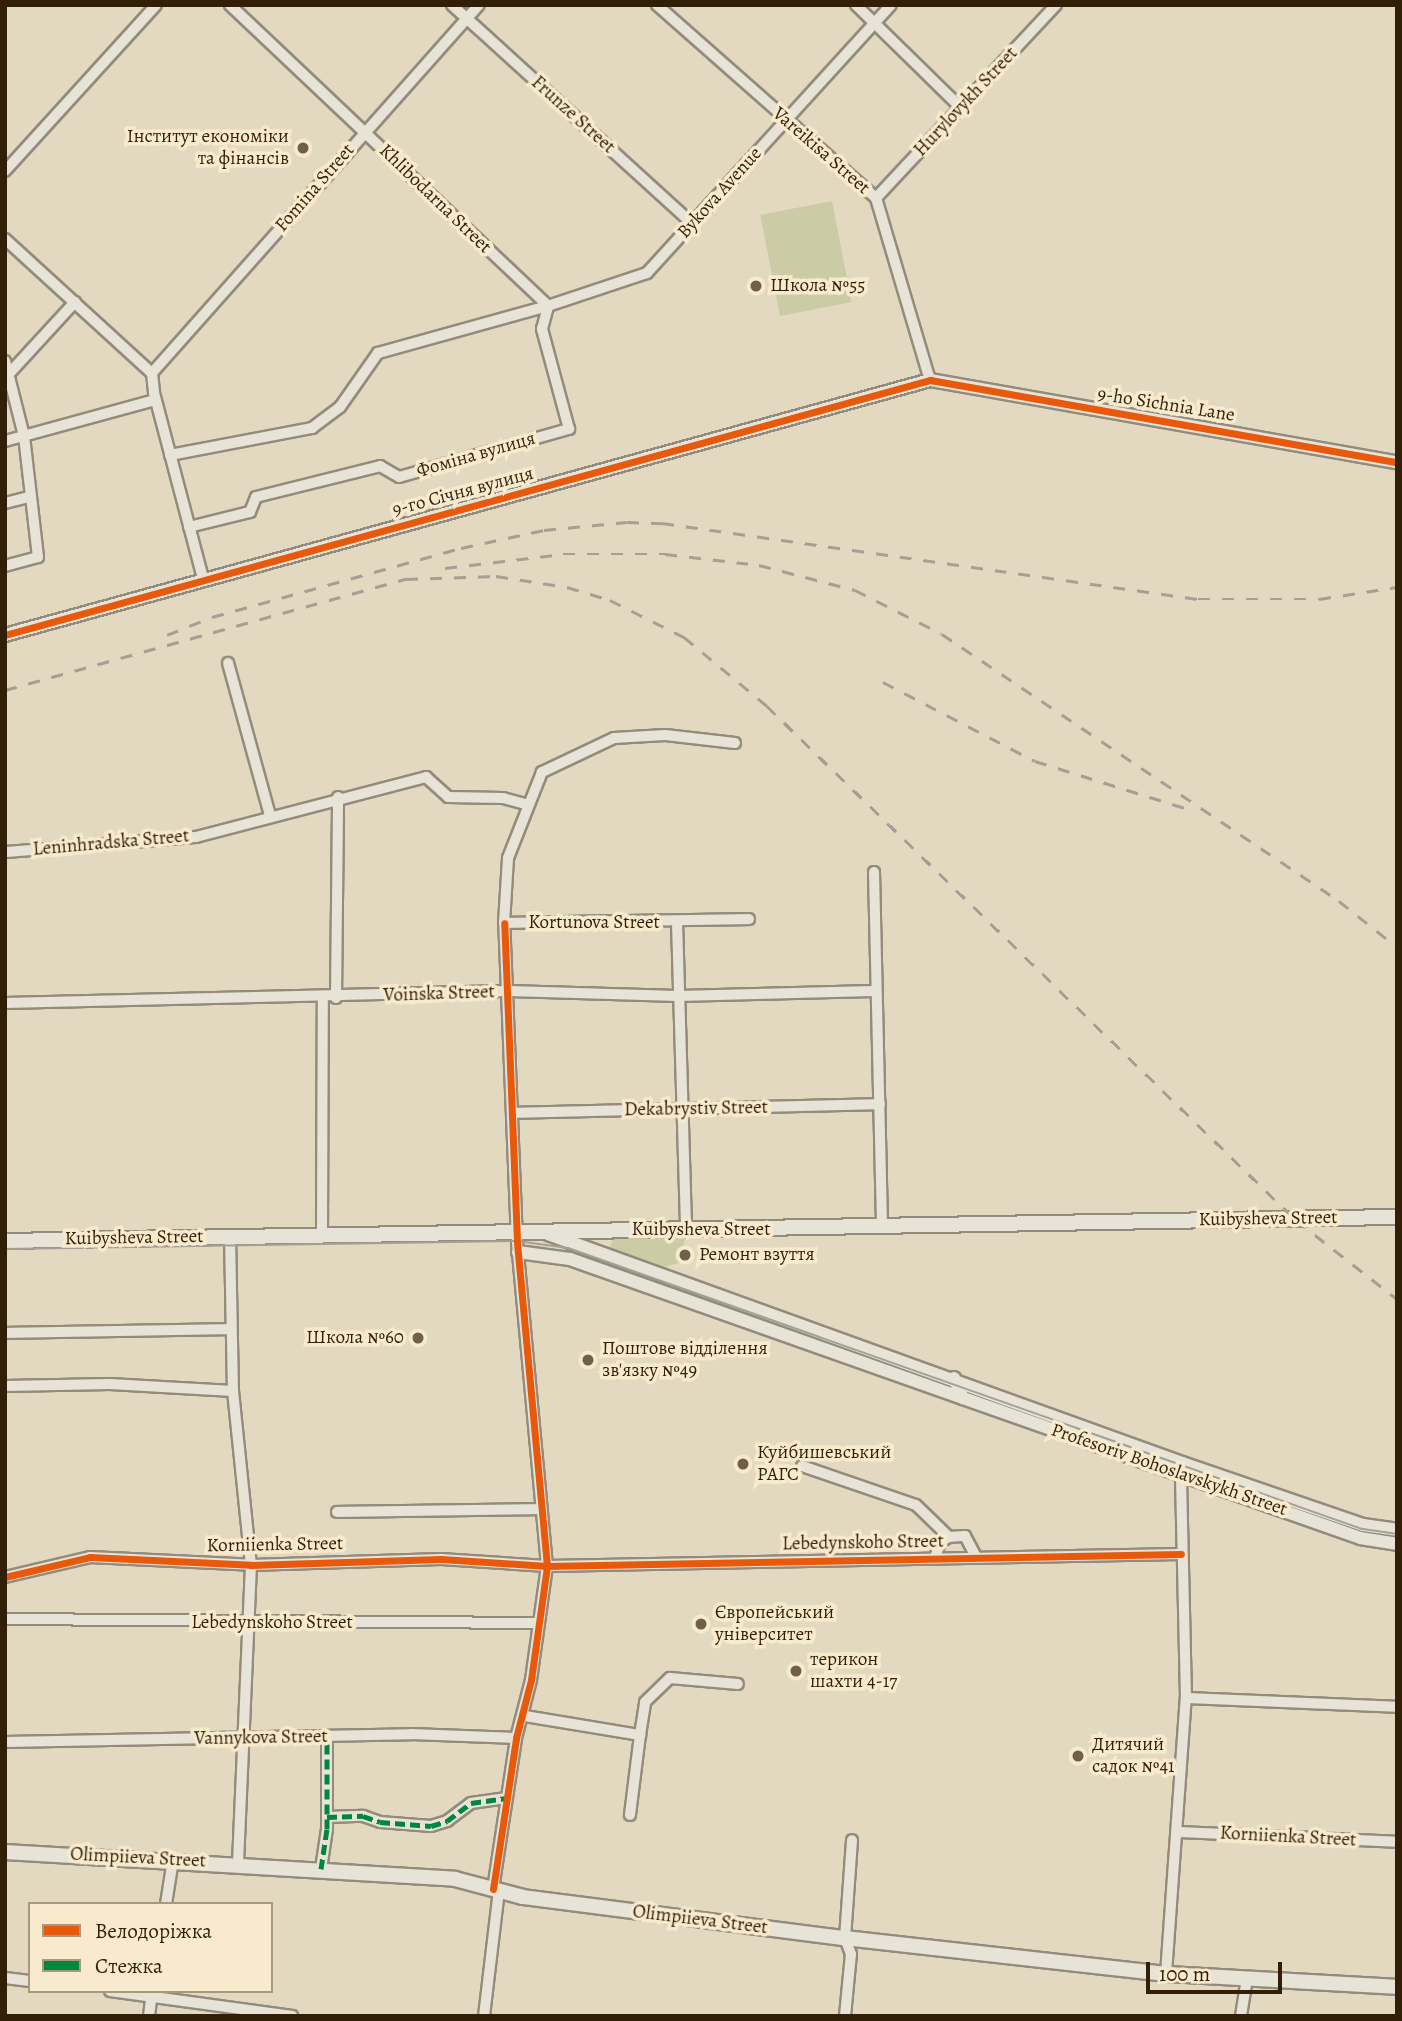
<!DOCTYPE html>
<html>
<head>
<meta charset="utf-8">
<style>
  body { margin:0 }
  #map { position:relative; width:1402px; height:2021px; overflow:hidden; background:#e3d9c1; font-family:Alegreya,serif }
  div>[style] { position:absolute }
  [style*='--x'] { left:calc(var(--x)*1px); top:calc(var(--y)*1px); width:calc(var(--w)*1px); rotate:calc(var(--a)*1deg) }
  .green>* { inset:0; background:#cbcca6; transform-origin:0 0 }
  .roads { filter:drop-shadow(2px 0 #938b7b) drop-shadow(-2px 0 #938b7b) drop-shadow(0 2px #938b7b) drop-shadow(0 -2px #938b7b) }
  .minor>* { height:10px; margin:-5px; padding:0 5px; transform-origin:5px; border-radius:5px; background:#e8e3d7 }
  .tertiary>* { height:12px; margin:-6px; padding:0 6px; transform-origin:6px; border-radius:6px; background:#e8e3d7 }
  .secondary>* { height:14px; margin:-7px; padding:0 7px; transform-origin:7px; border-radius:7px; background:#e8e3d7 }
  .tram>* { height:2px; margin:-1px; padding:0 1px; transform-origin:1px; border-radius:1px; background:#a59f94 }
  .rail>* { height:2.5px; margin-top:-1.25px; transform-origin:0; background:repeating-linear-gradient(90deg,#a59f94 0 12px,transparent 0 24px) }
  .quiet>* { height:5px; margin-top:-2.5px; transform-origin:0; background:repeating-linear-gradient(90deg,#00873e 0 10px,transparent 0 15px) }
  .cycleway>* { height:7px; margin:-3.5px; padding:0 3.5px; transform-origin:3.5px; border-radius:3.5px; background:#e8590c }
  .dots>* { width:19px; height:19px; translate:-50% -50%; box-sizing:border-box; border:4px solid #f7eacd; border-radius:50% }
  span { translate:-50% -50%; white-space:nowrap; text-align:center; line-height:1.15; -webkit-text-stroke:7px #f7eacd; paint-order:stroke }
  .street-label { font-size:19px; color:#321f08 }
  .poi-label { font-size:19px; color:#321f08 }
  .right { translate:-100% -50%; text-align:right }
  .left { translate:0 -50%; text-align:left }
  .frame { position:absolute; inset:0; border:7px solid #321f08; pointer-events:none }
  .legend { position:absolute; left:28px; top:1902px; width:245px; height:91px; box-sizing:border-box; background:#f7eacd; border:2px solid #a8997e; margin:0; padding:9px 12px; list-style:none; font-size:21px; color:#321f08 }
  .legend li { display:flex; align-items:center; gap:14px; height:35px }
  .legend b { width:35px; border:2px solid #a8997e }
  .scale { position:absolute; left:1146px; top:1962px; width:136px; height:32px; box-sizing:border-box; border:4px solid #321f08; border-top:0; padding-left:9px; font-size:21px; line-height:24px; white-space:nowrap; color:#321f08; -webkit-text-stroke:5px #f7eacd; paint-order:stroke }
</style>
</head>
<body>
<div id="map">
  <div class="green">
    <div style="left:832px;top:201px;width:103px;height:73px;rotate:79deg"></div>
    <div style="clip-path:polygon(613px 1238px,685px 1238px,681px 1262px,665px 1267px,610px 1248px)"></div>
  </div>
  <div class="roads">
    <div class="minor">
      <div style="--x:230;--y:5;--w:438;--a:43.4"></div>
      <div style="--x:452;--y:5;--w:326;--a:42.3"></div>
      <div style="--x:657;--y:5;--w:292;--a:41.4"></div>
      <div style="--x:876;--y:198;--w:190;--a:73.5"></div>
      <div style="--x:856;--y:5;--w:147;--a:44.4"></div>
      <div style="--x:5;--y:171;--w:224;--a:-47.7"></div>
      <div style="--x:876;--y:198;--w:264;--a:-47"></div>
      <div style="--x:5;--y:239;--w:199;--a:42.4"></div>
      <div style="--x:152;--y:373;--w:20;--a:84"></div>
      <div style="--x:154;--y:393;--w:192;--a:75.2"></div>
      <div style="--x:5;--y:361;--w:77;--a:75.8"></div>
      <div style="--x:24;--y:436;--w:122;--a:83.4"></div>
      <div style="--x:38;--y:557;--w:34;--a:165"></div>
      <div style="--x:152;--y:373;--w:492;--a:-48.4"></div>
      <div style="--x:6;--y:377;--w:102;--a:-47.4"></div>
      <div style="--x:5;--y:441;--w:156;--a:-15.3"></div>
      <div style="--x:170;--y:455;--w:145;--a:-10.8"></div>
      <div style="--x:312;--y:428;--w:35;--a:-37"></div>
      <div style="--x:340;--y:407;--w:66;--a:-54.9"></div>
      <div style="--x:378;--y:353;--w:176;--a:-15.5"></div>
      <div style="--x:548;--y:306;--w:104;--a:-18.4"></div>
      <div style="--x:647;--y:273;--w:362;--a:-47.7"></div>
      <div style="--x:5;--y:503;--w:25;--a:-14"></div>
      <div style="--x:189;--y:527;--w:63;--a:-13.8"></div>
      <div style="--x:250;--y:512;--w:16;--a:-68"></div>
      <div style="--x:256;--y:497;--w:128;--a:-14"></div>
      <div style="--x:380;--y:466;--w:22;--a:30"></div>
      <div style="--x:399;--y:477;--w:177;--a:-15.8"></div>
      <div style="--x:569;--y:429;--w:104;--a:-105.1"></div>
      <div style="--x:542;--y:329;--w:24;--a:-75"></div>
      <div style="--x:228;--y:663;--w:158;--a:74.6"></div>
      <div style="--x:735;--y:743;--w:70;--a:-173.5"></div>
      <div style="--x:665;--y:735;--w:51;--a:176.6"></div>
      <div style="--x:614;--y:738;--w:80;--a:154.7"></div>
      <div style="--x:542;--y:772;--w:92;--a:111.6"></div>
      <div style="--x:508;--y:858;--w:65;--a:93.5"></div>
      <div style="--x:504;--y:923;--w:245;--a:-0.9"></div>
      <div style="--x:5;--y:852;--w:192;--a:-4.5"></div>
      <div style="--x:196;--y:837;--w:238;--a:-14.6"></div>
      <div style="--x:426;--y:777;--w:30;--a:42"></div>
      <div style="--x:448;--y:797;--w:55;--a:1"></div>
      <div style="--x:503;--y:798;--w:24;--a:15"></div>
      <div style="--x:874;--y:872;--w:354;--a:88.7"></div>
      <div style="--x:677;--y:922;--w:310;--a:88.3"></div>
      <div style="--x:336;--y:998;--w:201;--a:-89.4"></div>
      <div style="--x:5;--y:1003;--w:502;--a:-1.37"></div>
      <div style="--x:507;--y:991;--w:171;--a:1.7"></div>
      <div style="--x:678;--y:996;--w:195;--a:-1.5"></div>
      <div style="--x:513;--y:1113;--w:367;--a:-1.4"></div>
      <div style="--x:322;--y:1235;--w:237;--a:-89.8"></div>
      <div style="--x:230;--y:1236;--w:155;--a:88.9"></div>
      <div style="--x:233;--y:1391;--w:175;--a:84.1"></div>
      <div style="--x:251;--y:1565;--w:298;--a:92.5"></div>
      <div style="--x:5;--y:1333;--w:226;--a:-1"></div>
      <div style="--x:5;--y:1386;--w:105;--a:-1.1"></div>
      <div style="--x:110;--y:1384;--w:123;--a:3.3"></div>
      <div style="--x:802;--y:1466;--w:120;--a:18.9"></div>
      <div style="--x:916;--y:1505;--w:46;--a:44.1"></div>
      <div style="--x:949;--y:1537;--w:10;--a:151"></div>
      <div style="--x:940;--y:1542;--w:17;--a:107"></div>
      <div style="--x:337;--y:1512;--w:204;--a:-0.8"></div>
      <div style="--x:949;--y:1537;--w:16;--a:-4"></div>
      <div style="--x:965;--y:1536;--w:24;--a:62"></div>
      <div style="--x:5;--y:1577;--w:87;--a:-13.2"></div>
      <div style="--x:90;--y:1557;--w:161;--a:2.8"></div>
      <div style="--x:251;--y:1565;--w:190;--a:-1.8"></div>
      <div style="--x:441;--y:1559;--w:106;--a:3.8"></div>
      <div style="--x:547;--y:1566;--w:634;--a:-1.08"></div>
      <div style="--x:5;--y:1619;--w:534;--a:0.43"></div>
      <div style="--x:1186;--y:1698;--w:211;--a:2.4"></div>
      <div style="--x:525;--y:1716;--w:117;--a:9.4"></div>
      <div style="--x:640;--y:1735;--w:33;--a:-81"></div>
      <div style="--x:645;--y:1702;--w:35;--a:-44"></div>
      <div style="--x:670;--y:1678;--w:68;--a:5"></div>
      <div style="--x:5;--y:1742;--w:406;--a:-1.1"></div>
      <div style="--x:411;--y:1734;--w:105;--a:2.2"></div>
      <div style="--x:630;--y:1815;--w:81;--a:-82.9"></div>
      <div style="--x:327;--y:1817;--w:36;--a:-2"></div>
      <div style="--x:363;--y:1816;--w:18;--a:19"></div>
      <div style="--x:380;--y:1822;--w:51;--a:4.5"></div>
      <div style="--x:431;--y:1826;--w:17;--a:-17"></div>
      <div style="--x:447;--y:1821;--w:30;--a:-37"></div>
      <div style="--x:471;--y:1803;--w:36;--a:-8"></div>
      <div style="--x:1179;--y:1832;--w:218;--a:2.6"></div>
      <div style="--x:321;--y:1869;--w:40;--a:-81.5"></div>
      <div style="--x:327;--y:1829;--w:93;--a:-90"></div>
      <div style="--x:493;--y:1889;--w:153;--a:-81.3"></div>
      <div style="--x:516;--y:1738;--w:60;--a:-75.5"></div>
      <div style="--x:531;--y:1680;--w:115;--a:-82"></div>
      <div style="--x:547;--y:1566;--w:326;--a:-95.3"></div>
      <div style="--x:517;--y:1241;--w:318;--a:-92.3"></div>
      <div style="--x:166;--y:1904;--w:45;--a:-81"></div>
      <div style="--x:1166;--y:1974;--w:277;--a:-85.9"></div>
      <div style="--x:1186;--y:1698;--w:228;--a:-91.3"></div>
      <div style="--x:5;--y:1978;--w:25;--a:7"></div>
      <div style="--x:110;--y:1991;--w:184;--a:7.8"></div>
      <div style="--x:149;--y:2016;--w:24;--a:-83"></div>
      <div style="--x:484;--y:2016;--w:126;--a:-83.2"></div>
      <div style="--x:845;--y:2016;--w:62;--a:-84.5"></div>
      <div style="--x:851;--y:1954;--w:17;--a:-111"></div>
      <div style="--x:845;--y:1938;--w:98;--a:-85.9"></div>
      <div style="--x:1241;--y:2016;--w:37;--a:-81"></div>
    </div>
    <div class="tertiary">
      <div style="--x:5;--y:635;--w:960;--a:-15.41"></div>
      <div style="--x:930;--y:380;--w:474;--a:10"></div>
      <div style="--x:548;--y:1234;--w:674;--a:19.86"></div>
      <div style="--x:1182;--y:1463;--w:191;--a:18.9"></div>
      <div style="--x:1363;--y:1525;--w:34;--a:8"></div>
      <div style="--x:518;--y:1252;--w:52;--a:7.7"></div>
      <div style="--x:570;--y:1259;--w:417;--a:19.5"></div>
      <div style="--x:954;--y:1378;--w:22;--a:66"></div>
      <div style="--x:963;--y:1398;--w:421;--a:19.4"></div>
      <div style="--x:1360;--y:1538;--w:37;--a:9"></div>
    </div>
    <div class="secondary">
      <div style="--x:5;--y:1241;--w:1392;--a:-0.99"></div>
      <div style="--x:5;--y:1852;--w:451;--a:3.4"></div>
      <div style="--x:455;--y:1879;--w:70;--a:14.8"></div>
      <div style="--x:523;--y:1897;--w:325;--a:7.3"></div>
      <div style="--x:845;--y:1938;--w:323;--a:6.4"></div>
      <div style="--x:1166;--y:1974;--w:231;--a:3.2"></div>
    </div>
  </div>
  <div class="tram">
    <div style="--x:5;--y:1249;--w:512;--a:-0.9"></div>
    <div style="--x:517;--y:1241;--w:51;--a:7.8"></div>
    <div style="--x:568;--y:1248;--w:842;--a:19.49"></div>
    <div style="--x:1362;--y:1529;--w:35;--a:8"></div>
  </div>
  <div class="rail">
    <div style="--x:445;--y:568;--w:119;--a:-6.8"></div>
    <div style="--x:563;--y:554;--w:102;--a:0"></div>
    <div style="--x:665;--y:554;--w:95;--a:6.7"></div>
    <div style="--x:759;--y:565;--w:99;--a:14.6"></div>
    <div style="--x:855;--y:590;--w:97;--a:26.8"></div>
    <div style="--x:942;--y:634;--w:478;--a:33.9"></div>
    <div style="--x:1339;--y:901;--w:74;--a:38.4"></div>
    <div style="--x:167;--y:635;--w:48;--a:-21.8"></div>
    <div style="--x:212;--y:617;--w:258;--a:-15.5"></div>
    <div style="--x:461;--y:548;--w:85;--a:-12.2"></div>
    <div style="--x:544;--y:530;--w:83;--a:-5.5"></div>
    <div style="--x:627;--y:522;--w:35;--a:2"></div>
    <div style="--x:662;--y:523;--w:541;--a:8.07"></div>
    <div style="--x:1198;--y:599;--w:121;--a:0"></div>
    <div style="--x:1319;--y:599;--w:79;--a:-8.7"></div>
    <div style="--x:883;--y:682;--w:171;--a:27.5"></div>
    <div style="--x:1035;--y:761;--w:168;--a:17.4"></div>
    <div style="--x:5;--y:690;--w:416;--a:-15.5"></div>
    <div style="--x:406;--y:579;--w:90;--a:-1.9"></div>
    <div style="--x:496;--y:576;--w:72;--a:8.8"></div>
    <div style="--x:567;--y:587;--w:45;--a:16.8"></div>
    <div style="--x:610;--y:600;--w:83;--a:26.6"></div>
    <div style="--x:684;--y:637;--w:108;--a:39.7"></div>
    <div style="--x:767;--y:706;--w:738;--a:44.18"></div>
    <div style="--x:1296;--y:1220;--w:128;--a:38"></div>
  </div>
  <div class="quiet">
    <div style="--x:327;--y:1817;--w:36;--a:-2"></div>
    <div style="--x:363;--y:1816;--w:18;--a:19"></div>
    <div style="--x:380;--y:1822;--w:51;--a:4.5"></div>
    <div style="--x:431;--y:1826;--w:17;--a:-17"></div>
    <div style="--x:447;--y:1821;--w:30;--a:-37"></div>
    <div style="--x:471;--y:1803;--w:36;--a:-8"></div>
    <div style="--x:321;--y:1869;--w:40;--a:-81.5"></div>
    <div style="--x:327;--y:1829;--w:93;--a:-90"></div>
  </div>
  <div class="cycleway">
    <div style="--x:5;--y:635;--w:960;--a:-15.41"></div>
    <div style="--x:930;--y:380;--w:474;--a:10"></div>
    <div style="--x:5;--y:1577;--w:87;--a:-13.2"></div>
    <div style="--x:90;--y:1557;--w:161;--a:2.8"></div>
    <div style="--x:251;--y:1565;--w:190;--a:-1.8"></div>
    <div style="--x:441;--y:1559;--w:106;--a:3.8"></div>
    <div style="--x:547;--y:1566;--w:634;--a:-1.08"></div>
    <div style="--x:493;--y:1889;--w:153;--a:-81.3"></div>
    <div style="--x:516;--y:1738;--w:60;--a:-75.5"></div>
    <div style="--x:531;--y:1680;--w:115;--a:-82"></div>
    <div style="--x:547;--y:1566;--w:326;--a:-95.3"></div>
    <div style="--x:517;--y:1241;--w:318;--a:-92.3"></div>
  </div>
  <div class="dots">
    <div style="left:303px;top:148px;background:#706049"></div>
    <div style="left:756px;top:286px;background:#706049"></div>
    <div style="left:685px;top:1255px;background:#706049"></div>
    <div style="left:418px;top:1338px;background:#706049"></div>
    <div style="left:588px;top:1360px;background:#706049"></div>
    <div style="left:743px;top:1464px;background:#706049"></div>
    <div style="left:701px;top:1624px;background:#706049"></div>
    <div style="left:796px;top:1671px;background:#706049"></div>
    <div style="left:1078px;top:1756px;background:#706049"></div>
  </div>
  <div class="street-label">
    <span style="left:966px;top:102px;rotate:-47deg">Hurylovykh Street</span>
    <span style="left:573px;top:115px;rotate:42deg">Frunze Street</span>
    <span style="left:821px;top:151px;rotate:41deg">Vareikisa Street</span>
    <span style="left:315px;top:188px;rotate:-49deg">Fomina Street</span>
    <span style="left:720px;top:193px;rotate:-48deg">Bykova Avenue</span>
    <span style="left:435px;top:199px;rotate:44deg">Khlibodarna Street</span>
    <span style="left:1166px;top:405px;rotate:9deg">9-ho Sichnia Lane</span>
    <span style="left:476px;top:455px;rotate:-16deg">Фоміна вулиця</span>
    <span style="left:463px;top:492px;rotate:-15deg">9-го Січня вулиця</span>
    <span style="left:111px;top:843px;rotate:-5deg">Leninhradska Street</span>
    <span style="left:594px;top:923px">Kortunova Street</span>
    <span style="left:439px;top:994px;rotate:-2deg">Voinska Street</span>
    <span style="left:696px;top:1109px;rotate:-1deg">Dekabrystiv Street</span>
    <span style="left:1268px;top:1219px;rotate:-1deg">Kuibysheva Street</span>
    <span style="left:701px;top:1230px">Kuibysheva Street</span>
    <span style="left:134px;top:1238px;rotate:-1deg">Kuibysheva Street</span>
    <span style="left:1169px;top:1470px;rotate:19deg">Profesoriv Bohoslavskykh Street</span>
    <span style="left:863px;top:1543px;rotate:-1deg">Lebedynskoho Street</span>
    <span style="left:275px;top:1545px;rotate:-1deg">Korniienka Street</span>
    <span style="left:272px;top:1623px">Lebedynskoho Street</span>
    <span style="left:261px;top:1738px;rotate:-1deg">Vannykova Street</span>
    <span style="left:1288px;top:1837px;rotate:3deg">Korniienka Street</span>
    <span style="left:138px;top:1858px;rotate:3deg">Olimpiieva Street</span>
    <span style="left:700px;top:1920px;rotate:7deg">Olimpiieva Street</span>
  </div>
  <div class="poi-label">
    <span class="right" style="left:289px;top:148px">Інститут економіки<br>та фінансів</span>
    <span class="left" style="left:770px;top:286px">Школа №55</span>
    <span class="left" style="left:699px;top:1255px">Ремонт взуття</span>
    <span class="right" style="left:404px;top:1338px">Школа №60</span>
    <span class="left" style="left:602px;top:1360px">Поштове відділення<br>зв'язку №49</span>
    <span class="left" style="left:757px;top:1464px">Куйбишевський<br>РАГС</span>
    <span class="left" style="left:715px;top:1624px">Європейський<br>університет</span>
    <span class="left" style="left:810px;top:1671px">терикон<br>шахти 4-17</span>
    <span class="left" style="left:1092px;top:1756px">Дитячий<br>садок №41</span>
  </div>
  <div class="frame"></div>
  <ul class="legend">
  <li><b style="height:9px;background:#e8590c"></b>Велодоріжка</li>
  <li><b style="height:9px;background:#00873e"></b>Стежка</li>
  </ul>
  <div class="scale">100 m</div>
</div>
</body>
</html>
